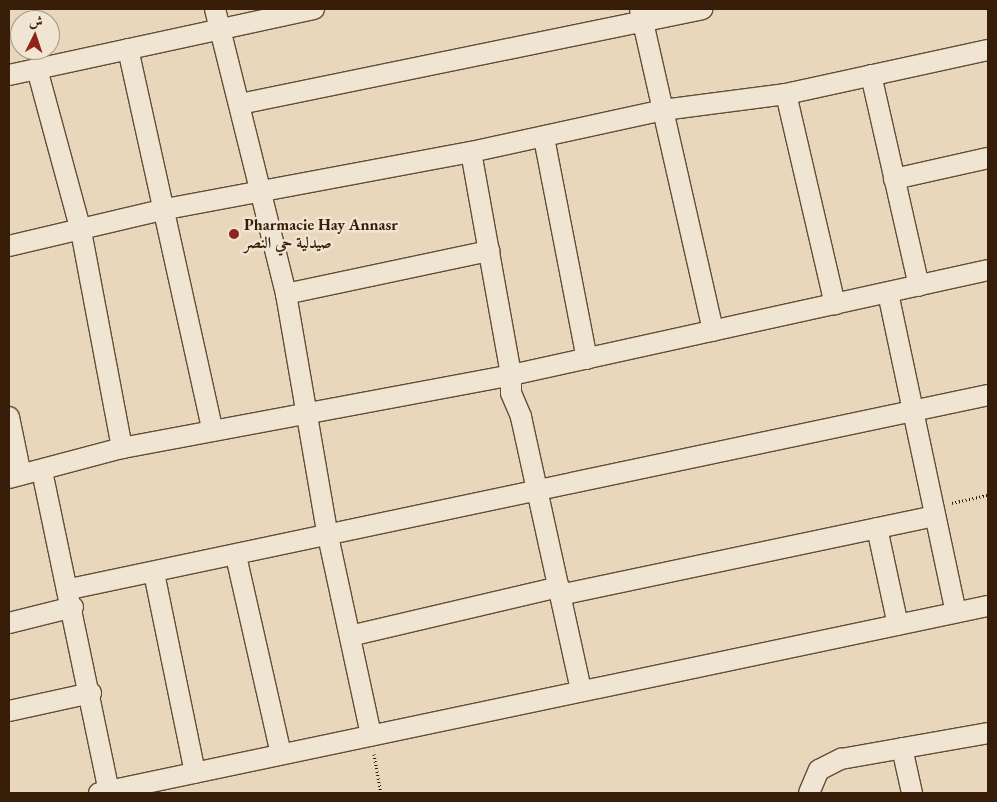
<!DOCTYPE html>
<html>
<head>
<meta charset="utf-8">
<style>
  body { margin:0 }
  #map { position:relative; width:997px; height:802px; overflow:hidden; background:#e8d7bb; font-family:"EB Garamond",Amiri,serif }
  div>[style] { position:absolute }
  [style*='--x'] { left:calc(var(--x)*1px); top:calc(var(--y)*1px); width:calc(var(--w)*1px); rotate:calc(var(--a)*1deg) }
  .path>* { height:3px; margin-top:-1.5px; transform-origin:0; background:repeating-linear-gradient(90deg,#381e09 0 1px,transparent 0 3.5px) }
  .roads { filter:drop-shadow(1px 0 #644c36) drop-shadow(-1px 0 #644c36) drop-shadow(0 1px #644c36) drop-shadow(0 -1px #644c36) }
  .minor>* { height:20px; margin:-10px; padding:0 10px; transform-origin:10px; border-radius:10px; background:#f0e5d3 }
  .dots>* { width:14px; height:14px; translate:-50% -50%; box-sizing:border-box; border:2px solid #f0e5d3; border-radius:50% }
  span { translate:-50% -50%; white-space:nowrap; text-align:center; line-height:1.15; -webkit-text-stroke:5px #f0e5d3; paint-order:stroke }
  .poi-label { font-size:16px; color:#381e09; font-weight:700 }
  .left { translate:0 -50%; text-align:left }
  .frame { position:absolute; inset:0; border:10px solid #381e09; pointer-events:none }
  .north { position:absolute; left:10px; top:10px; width:50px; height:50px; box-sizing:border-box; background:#f0e5d3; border:1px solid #a69582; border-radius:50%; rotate:4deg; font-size:14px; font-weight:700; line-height:20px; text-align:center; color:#381e09 }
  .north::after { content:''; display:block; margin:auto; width:18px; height:22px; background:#8f2418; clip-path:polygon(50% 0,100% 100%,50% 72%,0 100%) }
</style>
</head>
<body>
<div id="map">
  <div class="path">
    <div style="--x:952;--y:503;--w:37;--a:-13"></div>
    <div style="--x:374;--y:754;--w:40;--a:80"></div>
  </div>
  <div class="roads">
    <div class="minor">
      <div style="--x:215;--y:9;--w:294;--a:76"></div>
      <div style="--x:286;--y:294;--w:246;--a:80.2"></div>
      <div style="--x:328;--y:536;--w:204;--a:77.8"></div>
      <div style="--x:640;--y:9;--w:330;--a:77.2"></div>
      <div style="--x:128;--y:49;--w:391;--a:77.5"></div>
      <div style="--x:37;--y:69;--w:168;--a:74.8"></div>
      <div style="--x:81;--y:231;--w:221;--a:79.3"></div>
      <div style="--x:9;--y:75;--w:312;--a:-12.2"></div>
      <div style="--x:871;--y:75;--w:216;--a:77.2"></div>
      <div style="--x:786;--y:94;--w:216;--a:76.9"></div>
      <div style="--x:240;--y:104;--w:472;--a:-11.6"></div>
      <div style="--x:544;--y:138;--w:225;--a:79"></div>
      <div style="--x:471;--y:152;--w:227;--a:79.8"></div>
      <div style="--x:511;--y:375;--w:18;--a:90"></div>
      <div style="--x:511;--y:393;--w:26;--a:67"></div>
      <div style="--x:521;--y:417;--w:280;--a:77.6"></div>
      <div style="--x:894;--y:179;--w:96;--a:-12.6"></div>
      <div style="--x:9;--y:246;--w:161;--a:-13.3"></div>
      <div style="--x:166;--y:209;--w:310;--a:-10.6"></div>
      <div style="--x:471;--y:152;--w:197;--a:-12.3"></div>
      <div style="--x:663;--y:110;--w:124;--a:-7.4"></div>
      <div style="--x:786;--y:94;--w:207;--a:-12.3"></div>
      <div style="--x:888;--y:293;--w:326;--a:78"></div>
      <div style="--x:286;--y:294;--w:208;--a:-12"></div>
      <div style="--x:9;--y:417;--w:59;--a:78.3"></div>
      <div style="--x:42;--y:471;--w:327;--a:78.2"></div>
      <div style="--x:9;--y:478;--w:117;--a:-14.9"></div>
      <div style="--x:122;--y:448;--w:396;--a:-10.6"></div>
      <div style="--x:511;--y:375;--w:488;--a:-12.4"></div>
      <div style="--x:877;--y:528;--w:99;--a:77.8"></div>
      <div style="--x:236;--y:556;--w:203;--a:77.2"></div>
      <div style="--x:154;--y:573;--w:204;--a:78.4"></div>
      <div style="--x:70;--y:589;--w:938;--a:-11.93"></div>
      <div style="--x:560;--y:595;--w:383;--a:-11.9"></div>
      <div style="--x:9;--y:623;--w:66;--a:-14"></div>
      <div style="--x:350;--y:636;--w:215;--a:-13.2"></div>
      <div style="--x:9;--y:711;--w:84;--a:-12.4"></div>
      <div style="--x:902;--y:748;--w:46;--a:77.5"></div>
      <div style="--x:99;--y:793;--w:908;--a:-11.88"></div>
      <div style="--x:809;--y:793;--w:25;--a:-67"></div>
      <div style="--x:819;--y:770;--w:25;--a:-27"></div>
      <div style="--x:841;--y:759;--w:149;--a:-10"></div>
    </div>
  </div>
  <div class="dots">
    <div style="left:234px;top:234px;background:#8f2418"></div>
  </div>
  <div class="poi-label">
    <span class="left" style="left:244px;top:234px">Pharmacie Hay Annasr<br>صيدلية حي النصر</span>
  </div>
  <div class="frame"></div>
  <div class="north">ش</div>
</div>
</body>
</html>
